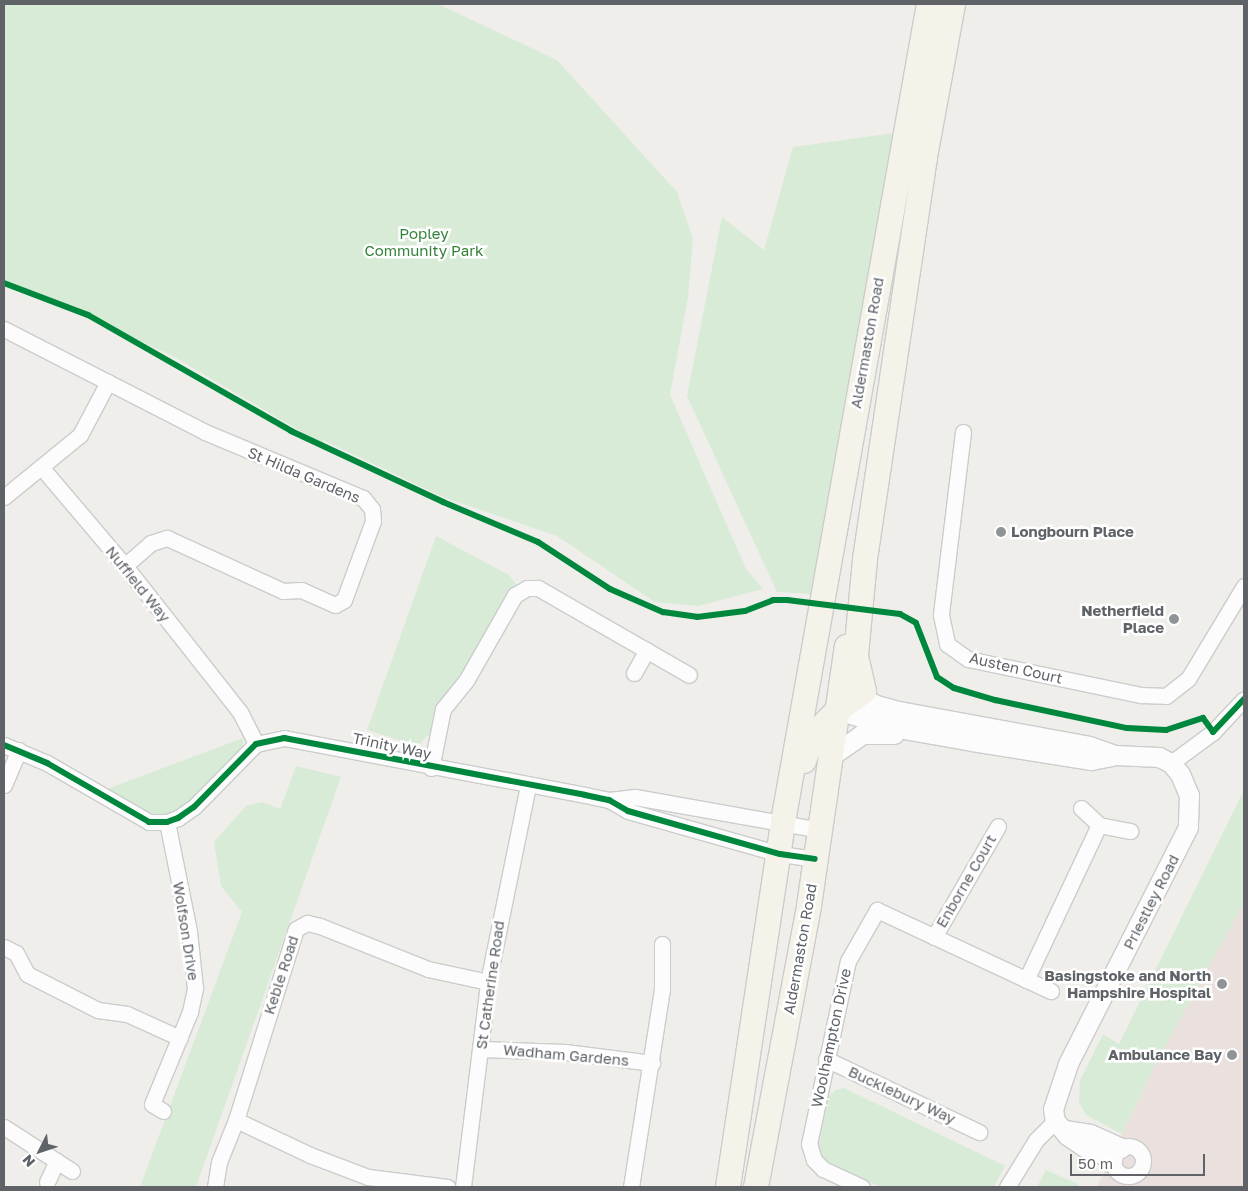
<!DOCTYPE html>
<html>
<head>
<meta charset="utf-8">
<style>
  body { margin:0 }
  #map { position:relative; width:1248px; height:1191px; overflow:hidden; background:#efeeea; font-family:"Golos Text",sans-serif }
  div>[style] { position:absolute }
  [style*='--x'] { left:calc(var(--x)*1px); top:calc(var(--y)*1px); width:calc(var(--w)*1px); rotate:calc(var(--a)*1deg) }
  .medical>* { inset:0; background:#eae0de }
  .green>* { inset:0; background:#d8ebd6 }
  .roads { filter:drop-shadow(1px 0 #cbcccc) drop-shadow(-1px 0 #cbcccc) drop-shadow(0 1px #cbcccc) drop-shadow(0 -1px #cbcccc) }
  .minor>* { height:15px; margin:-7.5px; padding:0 7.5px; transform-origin:7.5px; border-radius:7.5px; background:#fdfcfc }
  .minor>.ring { margin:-7.5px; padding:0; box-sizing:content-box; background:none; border:15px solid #fdfcfc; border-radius:50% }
  .tertiary>* { height:19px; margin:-9.5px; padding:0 9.5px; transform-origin:9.5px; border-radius:9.5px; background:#fdfcfc }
  .primary>* { height:24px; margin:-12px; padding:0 12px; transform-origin:12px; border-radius:12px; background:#f4f2e9 }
  .cycleway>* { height:6px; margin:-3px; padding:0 3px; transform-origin:3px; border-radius:3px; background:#00873e }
  .dots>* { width:14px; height:14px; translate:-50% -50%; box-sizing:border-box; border:2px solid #fff; border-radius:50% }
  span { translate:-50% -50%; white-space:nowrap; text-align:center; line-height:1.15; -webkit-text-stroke:5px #fff; paint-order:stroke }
  .park-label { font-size:15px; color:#348238 }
  .street-label { font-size:15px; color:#5f6368 }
  .poi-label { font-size:15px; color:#5f6368; font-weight:700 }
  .left { translate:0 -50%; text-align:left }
  .right { translate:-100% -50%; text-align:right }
  .frame { position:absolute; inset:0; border:5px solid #5f6368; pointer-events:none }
  .north { position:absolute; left:15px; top:1126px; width:50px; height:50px; -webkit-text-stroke:4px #fff; paint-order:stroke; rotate:229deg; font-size:14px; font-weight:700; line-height:20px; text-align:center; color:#5f6368 }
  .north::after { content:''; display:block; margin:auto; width:18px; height:22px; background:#5f6368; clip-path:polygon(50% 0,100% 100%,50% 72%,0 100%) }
  .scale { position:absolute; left:1070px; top:1154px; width:135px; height:22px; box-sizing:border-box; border:2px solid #5f6368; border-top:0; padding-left:6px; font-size:15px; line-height:18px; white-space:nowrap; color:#5f6368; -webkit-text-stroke:4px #fff; paint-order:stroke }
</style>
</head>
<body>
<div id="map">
  <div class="medical">
    <div style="clip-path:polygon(1244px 902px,1244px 1187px,1097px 1187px,1158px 1059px)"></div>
  </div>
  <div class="green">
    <div style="clip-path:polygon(4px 4px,438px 4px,557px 60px,677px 192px,693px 239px,688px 297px,670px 395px,746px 569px,763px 589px,698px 606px,655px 602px,557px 536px,443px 497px,323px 440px,324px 445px,171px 355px,4px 280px)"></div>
    <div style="clip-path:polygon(894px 133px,813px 594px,777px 592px,687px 396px,722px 217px,764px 250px,793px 147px)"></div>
    <div style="clip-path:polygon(436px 536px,509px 575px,520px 589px,433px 735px,427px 736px,418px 746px,367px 730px)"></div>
    <div style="clip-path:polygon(243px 738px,243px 750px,175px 815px,149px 815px,107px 793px,107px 789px)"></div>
    <div style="clip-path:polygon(296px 766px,341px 777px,196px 1187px,140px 1187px,242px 912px,221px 886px,214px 842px,246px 806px,262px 802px,280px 809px)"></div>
    <div style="clip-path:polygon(1244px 790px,1244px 902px,1158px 1059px,1122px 1134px,1086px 1115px,1079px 1102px,1080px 1080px,1103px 1034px,1119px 1044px)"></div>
    <div style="clip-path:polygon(844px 1088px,1005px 1166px,994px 1187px,880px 1187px,824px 1160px,818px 1149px,828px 1097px,835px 1090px)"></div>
    <div style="clip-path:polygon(1046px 1170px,1076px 1183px,1079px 1187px,1037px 1187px)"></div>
  </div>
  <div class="roads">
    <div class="minor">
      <div style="--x:4;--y:329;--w:226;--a:27.1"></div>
      <div style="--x:205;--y:432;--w:171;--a:22.7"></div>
      <div style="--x:363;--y:498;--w:14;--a:51"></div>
      <div style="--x:372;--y:509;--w:12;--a:85"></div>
      <div style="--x:373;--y:521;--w:84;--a:110.2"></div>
      <div style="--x:344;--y:600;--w:10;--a:151"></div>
      <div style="--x:335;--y:605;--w:37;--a:-156"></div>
      <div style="--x:301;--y:590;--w:18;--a:177"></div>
      <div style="--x:283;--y:591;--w:128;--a:-155.4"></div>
      <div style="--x:167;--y:538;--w:17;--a:163"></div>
      <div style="--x:151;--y:543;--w:35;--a:139"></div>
      <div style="--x:963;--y:432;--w:184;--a:96.9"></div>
      <div style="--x:941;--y:615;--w:30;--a:78"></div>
      <div style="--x:947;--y:644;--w:26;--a:36"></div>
      <div style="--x:968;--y:659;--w:177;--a:11.8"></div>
      <div style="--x:1141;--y:695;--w:25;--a:2"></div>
      <div style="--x:1166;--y:696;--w:28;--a:-38"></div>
      <div style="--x:1188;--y:679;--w:109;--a:-58.9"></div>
      <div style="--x:42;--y:468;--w:128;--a:49.7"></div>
      <div style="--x:125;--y:566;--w:186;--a:51.8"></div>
      <div style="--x:240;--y:712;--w:36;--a:63"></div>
      <div style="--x:4;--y:497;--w:98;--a:-39.2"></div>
      <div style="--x:80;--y:435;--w:60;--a:-62.2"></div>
      <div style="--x:634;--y:673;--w:26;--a:-61"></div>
      <div style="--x:4;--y:745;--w:47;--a:22.7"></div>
      <div style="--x:47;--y:763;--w:118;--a:30"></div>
      <div style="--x:149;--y:822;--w:18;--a:0"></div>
      <div style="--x:167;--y:822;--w:12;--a:-20"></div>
      <div style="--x:178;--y:818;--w:19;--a:-35"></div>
      <div style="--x:194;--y:807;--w:88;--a:-45.5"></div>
      <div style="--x:256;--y:744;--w:29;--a:-12"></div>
      <div style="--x:284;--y:738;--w:306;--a:10.7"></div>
      <div style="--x:585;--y:795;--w:25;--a:12"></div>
      <div style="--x:609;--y:800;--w:22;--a:30"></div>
      <div style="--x:628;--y:811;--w:158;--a:15.8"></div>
      <div style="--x:780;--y:854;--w:35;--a:8"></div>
      <div style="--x:1171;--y:763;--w:52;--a:-36.4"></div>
      <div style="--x:1213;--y:732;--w:45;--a:-46.8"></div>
      <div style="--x:431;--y:768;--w:60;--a:-78.5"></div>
      <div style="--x:443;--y:709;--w:38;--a:-51"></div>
      <div style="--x:467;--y:679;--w:97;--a:-60.3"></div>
      <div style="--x:515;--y:595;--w:14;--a:-30"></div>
      <div style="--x:527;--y:588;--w:11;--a:0"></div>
      <div style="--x:538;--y:588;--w:174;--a:29.9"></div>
      <div style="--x:4;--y:785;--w:38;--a:-67"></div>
      <div style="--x:609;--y:800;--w:26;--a:-7"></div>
      <div style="--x:635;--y:797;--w:188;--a:10.1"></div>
      <div style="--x:1081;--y:808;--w:25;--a:43"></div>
      <div style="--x:934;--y:937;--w:128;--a:-60"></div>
      <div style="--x:4;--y:947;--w:13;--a:27"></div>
      <div style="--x:16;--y:953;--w:24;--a:62"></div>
      <div style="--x:27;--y:974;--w:80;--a:26.9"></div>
      <div style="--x:98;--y:1010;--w:29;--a:8"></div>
      <div style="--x:127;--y:1014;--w:58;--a:24.4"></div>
      <div style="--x:1026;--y:980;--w:171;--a:-64.8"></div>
      <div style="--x:1099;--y:825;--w:32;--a:11"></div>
      <div style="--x:481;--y:1049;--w:84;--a:2"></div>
      <div style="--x:565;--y:1052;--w:88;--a:7.2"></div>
      <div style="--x:826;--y:1059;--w:170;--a:25.5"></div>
      <div style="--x:163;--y:1111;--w:13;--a:-148"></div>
      <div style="--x:152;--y:1104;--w:100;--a:-67.6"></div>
      <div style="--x:190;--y:1012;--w:25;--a:-78"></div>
      <div style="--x:195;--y:988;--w:57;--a:-96"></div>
      <div style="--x:189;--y:931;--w:111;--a:-101.4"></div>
      <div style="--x:236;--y:1120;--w:82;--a:25.3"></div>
      <div style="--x:310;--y:1155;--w:62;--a:20.8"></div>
      <div style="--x:368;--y:1177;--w:80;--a:7.2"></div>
      <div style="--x:4;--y:1127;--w:81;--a:32.9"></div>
      <div class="ring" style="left:1113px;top:1146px;width:15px;height:15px"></div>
      <div style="--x:47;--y:1182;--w:23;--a:-65"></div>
      <div style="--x:215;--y:1187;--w:25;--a:-81"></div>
      <div style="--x:219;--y:1162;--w:45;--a:-68"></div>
      <div style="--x:236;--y:1120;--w:200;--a:-72.6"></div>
      <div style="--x:296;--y:929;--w:13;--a:-29"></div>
      <div style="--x:307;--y:923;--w:13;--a:13"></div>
      <div style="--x:320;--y:926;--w:116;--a:21.7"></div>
      <div style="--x:428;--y:969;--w:61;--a:12.2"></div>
      <div style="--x:463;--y:1187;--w:207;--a:-83"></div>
      <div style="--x:488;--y:982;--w:201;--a:-78.5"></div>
      <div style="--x:631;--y:1187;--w:199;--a:-81.1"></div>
      <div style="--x:662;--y:990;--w:46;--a:-90"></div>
      <div style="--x:862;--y:1187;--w:43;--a:-155.2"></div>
      <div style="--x:823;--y:1169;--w:13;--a:-135"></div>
      <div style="--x:814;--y:1160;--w:17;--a:-107"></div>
      <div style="--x:809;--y:1144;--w:187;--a:-78"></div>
      <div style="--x:848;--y:961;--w:59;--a:-60.4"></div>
      <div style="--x:877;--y:910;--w:192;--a:25"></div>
      <div style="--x:1007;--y:1187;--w:55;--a:-58.3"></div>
      <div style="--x:1036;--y:1140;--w:27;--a:-45"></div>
    </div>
    <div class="tertiary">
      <div style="--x:864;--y:691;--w:9;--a:72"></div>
      <div style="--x:867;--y:700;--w:10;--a:29"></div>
      <div style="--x:876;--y:705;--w:24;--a:15"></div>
      <div style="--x:899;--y:711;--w:193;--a:10.4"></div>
      <div style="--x:1089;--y:746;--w:28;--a:19"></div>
      <div style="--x:1115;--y:755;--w:44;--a:2.6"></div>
      <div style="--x:1159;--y:757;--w:13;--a:27"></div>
      <div style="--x:1171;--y:763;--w:14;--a:51"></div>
      <div style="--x:1180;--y:774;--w:23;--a:67"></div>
      <div style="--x:1189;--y:795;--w:32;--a:92"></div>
      <div style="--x:1188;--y:827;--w:266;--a:116.9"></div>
      <div style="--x:1068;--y:1064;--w:47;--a:108.4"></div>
      <div style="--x:1053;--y:1109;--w:12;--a:81"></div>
      <div style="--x:1055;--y:1121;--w:18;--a:49"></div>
      <div style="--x:1067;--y:1135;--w:22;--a:34"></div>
      <div style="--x:1085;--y:1147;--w:30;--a:23"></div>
      <div style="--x:838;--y:710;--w:57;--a:17.5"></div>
      <div style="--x:892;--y:727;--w:81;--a:9.9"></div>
      <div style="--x:972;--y:741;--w:121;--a:9.1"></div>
      <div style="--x:1091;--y:760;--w:20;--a:-11"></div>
      <div style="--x:831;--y:756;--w:38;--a:-35"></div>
      <div style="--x:862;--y:734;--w:32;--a:0"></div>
      <div style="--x:1065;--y:1130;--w:25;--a:9"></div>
      <div style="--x:1090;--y:1134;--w:34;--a:24"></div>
    </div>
    <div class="primary">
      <div style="--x:804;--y:761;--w:29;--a:-70"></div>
      <div style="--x:814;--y:734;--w:34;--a:-45"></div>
      <div style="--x:838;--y:710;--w:32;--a:-36"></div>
      <div style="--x:864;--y:691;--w:37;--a:-103"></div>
      <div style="--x:856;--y:655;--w:96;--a:-84.6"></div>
      <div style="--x:865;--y:559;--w:406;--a:-81.5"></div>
      <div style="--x:925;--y:157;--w:156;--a:-79.6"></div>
      <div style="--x:728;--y:1187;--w:369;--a:-81.4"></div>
      <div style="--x:783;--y:822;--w:831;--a:-79.88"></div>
      <div style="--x:756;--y:1187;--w:286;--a:-79.3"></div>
      <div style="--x:809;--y:906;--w:262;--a:-81.7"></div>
    </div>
  </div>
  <div class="cycleway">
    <div style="--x:4;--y:283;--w:90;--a:20.9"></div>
    <div style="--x:88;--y:315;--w:234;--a:29.7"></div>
    <div style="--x:291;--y:431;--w:168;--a:25"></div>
    <div style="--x:443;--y:502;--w:103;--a:22.8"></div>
    <div style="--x:538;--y:542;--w:86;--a:33.1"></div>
    <div style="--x:610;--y:589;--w:58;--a:23.5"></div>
    <div style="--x:663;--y:612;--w:34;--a:8"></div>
    <div style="--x:697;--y:617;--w:48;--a:-7.1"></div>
    <div style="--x:745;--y:611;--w:30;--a:-21"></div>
    <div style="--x:773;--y:600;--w:14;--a:0"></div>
    <div style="--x:787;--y:600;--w:114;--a:7.1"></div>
    <div style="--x:900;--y:614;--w:18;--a:29"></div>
    <div style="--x:916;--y:623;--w:58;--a:68.7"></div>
    <div style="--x:937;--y:677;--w:20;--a:33"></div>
    <div style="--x:954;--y:688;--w:43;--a:16.3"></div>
    <div style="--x:995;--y:700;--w:135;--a:12"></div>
    <div style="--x:1127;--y:728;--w:39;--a:3"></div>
    <div style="--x:1166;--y:730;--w:39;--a:-18"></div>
    <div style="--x:1203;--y:718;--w:17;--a:54"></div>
    <div style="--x:1213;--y:732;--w:45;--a:-46.8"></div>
    <div style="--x:4;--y:745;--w:47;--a:22.7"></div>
    <div style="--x:47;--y:763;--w:118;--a:30"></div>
    <div style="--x:149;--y:822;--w:18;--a:0"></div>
    <div style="--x:167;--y:822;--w:12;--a:-20"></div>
    <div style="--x:178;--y:818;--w:19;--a:-35"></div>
    <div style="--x:194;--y:807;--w:88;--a:-45.5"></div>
    <div style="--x:256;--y:744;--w:29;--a:-12"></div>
    <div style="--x:284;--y:738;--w:306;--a:10.7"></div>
    <div style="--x:585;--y:795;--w:25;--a:12"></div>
    <div style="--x:609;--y:800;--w:22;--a:30"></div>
    <div style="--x:628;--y:811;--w:158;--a:15.8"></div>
    <div style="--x:780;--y:854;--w:35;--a:8"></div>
  </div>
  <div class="dots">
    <div style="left:1001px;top:532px;background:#919496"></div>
    <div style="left:1174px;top:619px;background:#919496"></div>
    <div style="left:1222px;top:984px;background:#919496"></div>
    <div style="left:1232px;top:1055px;background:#919496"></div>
  </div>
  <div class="park-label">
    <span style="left:424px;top:242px">Popley<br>Community Park</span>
  </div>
  <div class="street-label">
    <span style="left:867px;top:343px;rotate:-80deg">Aldermaston Road</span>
    <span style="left:304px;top:475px;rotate:23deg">St Hilda Gardens</span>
    <span style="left:138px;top:584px;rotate:51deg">Nuffield Way</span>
    <span style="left:1016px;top:668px;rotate:13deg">Austen Court</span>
    <span style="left:392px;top:746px;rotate:12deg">Trinity Way</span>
    <span style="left:966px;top:881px;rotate:-60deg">Enborne Court</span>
    <span style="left:1151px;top:902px;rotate:-63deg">Priestley Road</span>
    <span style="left:186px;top:931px;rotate:81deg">Wolfson Drive</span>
    <span style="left:800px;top:949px;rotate:-80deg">Aldermaston Road</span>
    <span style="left:281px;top:975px;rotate:-72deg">Keble Road</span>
    <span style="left:490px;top:985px;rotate:-82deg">St Catherine Road</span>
    <span style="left:831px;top:1038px;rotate:-78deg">Woolhampton Drive</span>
    <span style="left:566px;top:1055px;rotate:5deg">Wadham Gardens</span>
    <span style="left:902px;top:1095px;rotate:25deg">Bucklebury Way</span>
  </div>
  <div class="poi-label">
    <span class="left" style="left:1011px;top:532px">Longbourn Place</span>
    <span class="right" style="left:1164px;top:619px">Netherfield<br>Place</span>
    <span class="right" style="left:1211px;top:984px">Basingstoke and North<br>Hampshire Hospital</span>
    <span class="right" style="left:1222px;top:1055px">Ambulance Bay</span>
  </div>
  <div class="frame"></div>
  <div class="north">N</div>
  <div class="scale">50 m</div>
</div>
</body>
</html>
